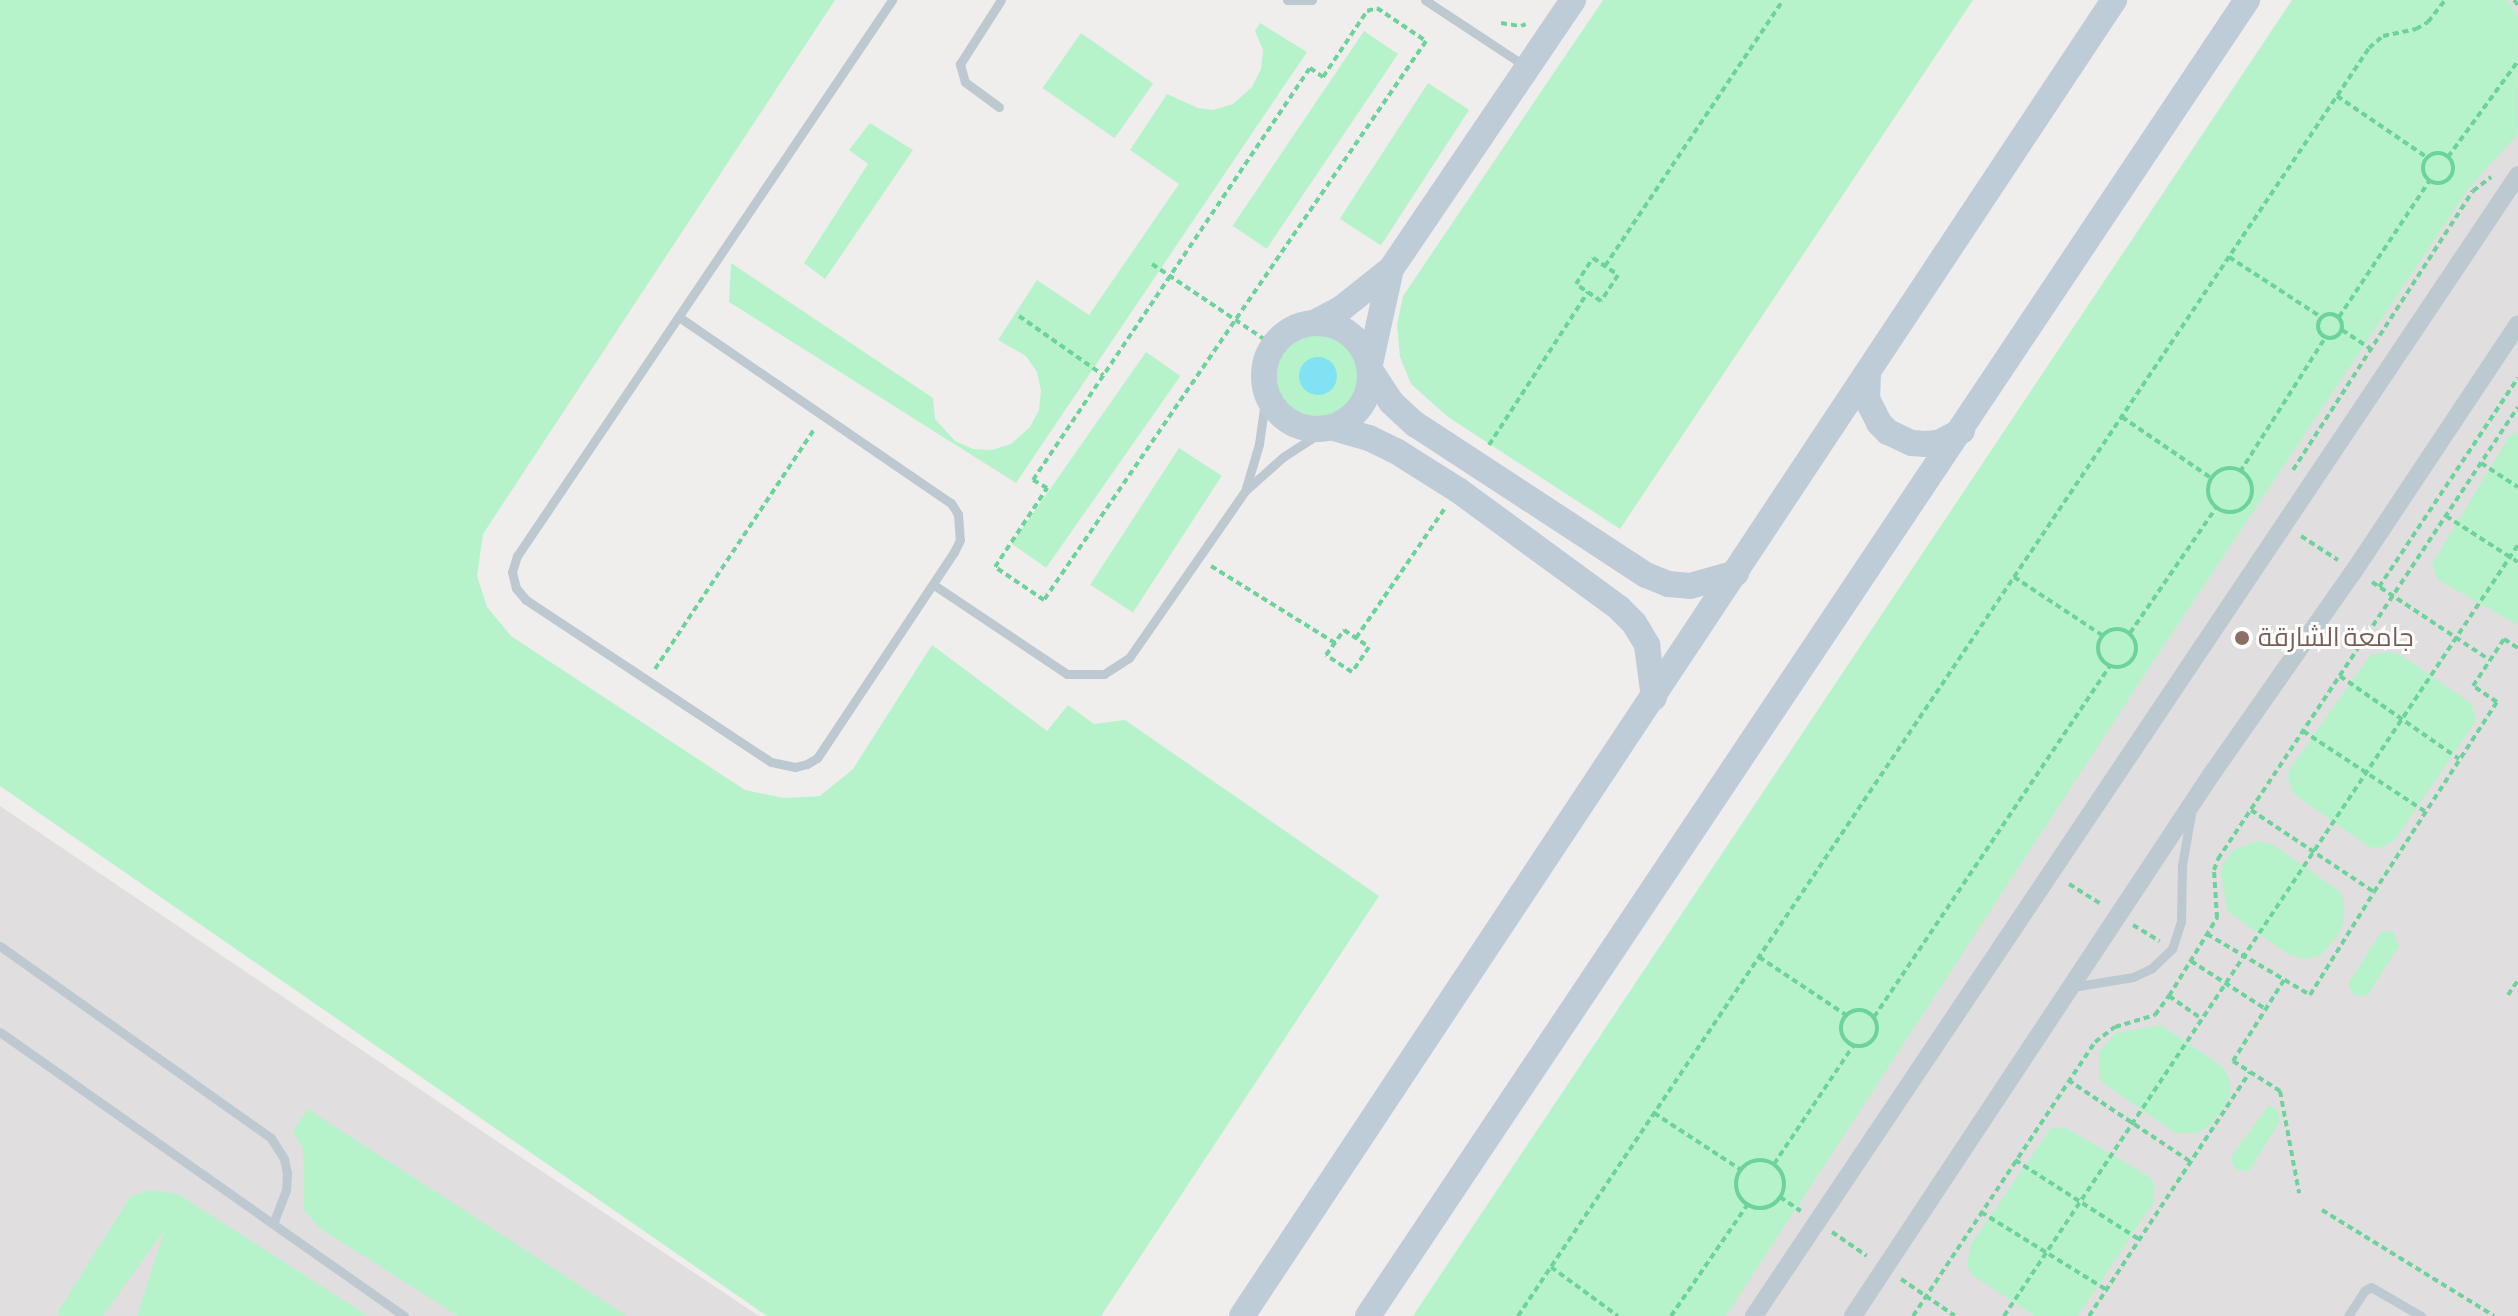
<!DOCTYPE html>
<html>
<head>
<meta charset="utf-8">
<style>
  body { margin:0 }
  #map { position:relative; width:2518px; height:1316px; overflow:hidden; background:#f0eded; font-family:"Asap Condensed",Cairo,sans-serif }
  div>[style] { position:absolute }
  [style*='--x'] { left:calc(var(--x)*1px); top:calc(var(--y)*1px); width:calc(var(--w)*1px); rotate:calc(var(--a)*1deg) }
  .education>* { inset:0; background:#e1dedf }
  .green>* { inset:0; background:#b7f3ca; transform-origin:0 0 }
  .round { border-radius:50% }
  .water>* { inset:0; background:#80e2f3 }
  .path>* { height:4px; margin-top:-2px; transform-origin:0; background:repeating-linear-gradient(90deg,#6cd39a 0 6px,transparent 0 10px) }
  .path>.ring { margin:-2px; padding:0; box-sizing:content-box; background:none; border:4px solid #6cd39a; border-radius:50% }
  .lane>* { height:9px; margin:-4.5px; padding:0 4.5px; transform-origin:4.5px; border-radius:4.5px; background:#bcc9d1 }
  .street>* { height:18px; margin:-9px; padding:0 9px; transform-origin:9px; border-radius:9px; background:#bcc9d1 }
  .secondary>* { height:26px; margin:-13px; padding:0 13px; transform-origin:13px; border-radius:13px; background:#beccd8 }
  .secondary>.ring { margin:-13px; padding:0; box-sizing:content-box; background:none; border:26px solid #beccd8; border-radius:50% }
  .dots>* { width:22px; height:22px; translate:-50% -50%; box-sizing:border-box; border:4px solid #fff; border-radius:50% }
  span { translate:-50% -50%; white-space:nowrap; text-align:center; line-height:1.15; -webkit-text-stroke:6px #fff; paint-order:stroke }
  .education-label { font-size:26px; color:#785e54 }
  .left { translate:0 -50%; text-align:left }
</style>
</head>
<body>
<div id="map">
  <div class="education">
    <div style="clip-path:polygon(2435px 0,2518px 0,2518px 1316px,1513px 1316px)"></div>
    <div style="clip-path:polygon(0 806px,510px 1150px,759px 1316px,0 1316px)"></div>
  </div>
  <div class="green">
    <div style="clip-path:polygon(0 0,835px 0,483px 534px,477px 576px,487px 607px,511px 636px,745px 790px,784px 798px,820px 796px,853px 769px,932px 645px,1047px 731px,1068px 705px,1094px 724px,1125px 720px,1379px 896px,1101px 1316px,767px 1316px,0 786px)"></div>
    <div style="clip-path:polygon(1603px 0,1973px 0,1620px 529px,1448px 417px,1411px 384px,1400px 357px,1397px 325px,1403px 296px)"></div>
    <div style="clip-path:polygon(2292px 0,2507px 0,2518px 16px,2517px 135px,2469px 188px,2147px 671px,1726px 1316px,1413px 1316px)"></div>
    <div style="clip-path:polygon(1260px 23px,1307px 52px,1016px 483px,729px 302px,731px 263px,933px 398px,935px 419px,955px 441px,973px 449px,992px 450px,1011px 444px,1030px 427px,1039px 410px,1041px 391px,1037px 372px,1026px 356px,998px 340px,1037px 280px,1089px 315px,1179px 184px,1130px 150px,1167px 94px,1198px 108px,1213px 110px,1233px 104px,1252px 87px,1261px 69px,1263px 50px,1255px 31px)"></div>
    <div style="left:1364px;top:31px;width:41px;height:235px;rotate:34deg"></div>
    <div style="left:1081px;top:33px;width:88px;height:67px;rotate:35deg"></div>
    <div style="left:1428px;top:83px;width:49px;height:162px;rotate:33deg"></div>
    <div style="clip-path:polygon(870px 123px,913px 150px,825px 279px,804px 263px,868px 164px,849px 150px)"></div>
    <div class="round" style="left:1277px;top:335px;width:82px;height:82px"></div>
    <div style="left:1146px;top:352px;width:42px;height:234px;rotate:35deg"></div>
    <div style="clip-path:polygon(2518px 432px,2518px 625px,2438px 580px,2432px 564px,2510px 435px)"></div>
    <div style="left:1179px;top:448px;width:51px;height:163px;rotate:33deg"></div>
    <div style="clip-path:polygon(2389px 652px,2399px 654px,2471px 703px,2475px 716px,2475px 722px,2394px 841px,2379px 848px,2369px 847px,2294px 794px,2288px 779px,2289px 770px,2370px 655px)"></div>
    <div style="clip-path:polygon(2257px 841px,2274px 845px,2339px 891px,2344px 900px,2344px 921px,2339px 934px,2321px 955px,2305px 959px,2289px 955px,2227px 911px,2221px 872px,2223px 864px,2233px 850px)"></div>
    <div style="clip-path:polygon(2393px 931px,2399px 946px,2367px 996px,2354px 995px,2348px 984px,2381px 932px)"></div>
    <div style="clip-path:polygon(2161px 1025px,2223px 1067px,2230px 1080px,2229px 1099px,2211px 1125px,2198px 1133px,2175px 1133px,2103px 1083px,2099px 1077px,2099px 1052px,2116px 1033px)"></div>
    <div style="clip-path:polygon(2268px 1106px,2277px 1108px,2280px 1121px,2249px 1171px,2236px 1170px,2230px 1158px)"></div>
    <div style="clip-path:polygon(308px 1109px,627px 1316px,458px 1316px,318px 1227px,304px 1210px,303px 1150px,293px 1130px)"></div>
    <div style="clip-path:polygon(2051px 1128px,2066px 1128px,2150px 1177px,2155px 1187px,2153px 1203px,2078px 1316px,2035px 1316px,1973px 1276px,1967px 1266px,1970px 1246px)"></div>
    <div style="clip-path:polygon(151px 1190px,178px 1194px,368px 1316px,137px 1316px,165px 1229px,103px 1316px,62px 1316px,57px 1313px,131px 1196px)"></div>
  </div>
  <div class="water">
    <div class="round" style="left:1299px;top:357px;width:38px;height:38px"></div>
  </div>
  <div class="path">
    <div style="--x:2514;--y:0;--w:6;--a:51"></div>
    <div style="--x:1377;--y:8;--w:59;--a:34"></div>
    <div style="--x:1426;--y:41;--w:677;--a:124.35"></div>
    <div style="--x:1044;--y:600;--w:59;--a:-146"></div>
    <div style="--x:995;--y:567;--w:95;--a:-56.6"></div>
    <div style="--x:1047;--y:488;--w:16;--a:-150"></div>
    <div style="--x:1033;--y:480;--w:496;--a:-56.1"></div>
    <div style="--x:1310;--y:68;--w:16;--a:35"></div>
    <div style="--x:1323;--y:77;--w:79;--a:-56.3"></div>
    <div style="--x:1367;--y:11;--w:10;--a:-17"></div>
    <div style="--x:1501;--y:23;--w:20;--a:9"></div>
    <div style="--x:1521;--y:26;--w:5;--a:-22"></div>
    <div style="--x:2337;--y:96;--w:110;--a:34.3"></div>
    <div class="ring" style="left:2423px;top:153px;width:26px;height:26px"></div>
    <div style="--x:2448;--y:157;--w:119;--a:-53.9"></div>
    <div style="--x:2229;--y:257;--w:110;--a:33.1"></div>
    <div style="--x:1593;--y:258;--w:30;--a:34"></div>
    <div style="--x:1618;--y:275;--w:31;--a:123"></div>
    <div style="--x:1601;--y:301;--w:30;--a:-146"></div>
    <div style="--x:1576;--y:284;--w:31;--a:-57"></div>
    <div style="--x:1152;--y:264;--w:146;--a:33.8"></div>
    <div style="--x:1605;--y:266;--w:320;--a:-56.2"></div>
    <div class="ring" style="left:2318px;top:314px;width:20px;height:20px"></div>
    <div style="--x:1019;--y:316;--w:103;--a:35.1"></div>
    <div style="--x:2339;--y:317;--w:164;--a:-56.4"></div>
    <div style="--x:2342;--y:330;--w:33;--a:33"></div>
    <div style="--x:2122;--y:417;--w:108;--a:34.4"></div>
    <div style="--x:1489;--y:445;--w:182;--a:-57.1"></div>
    <div style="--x:2481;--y:463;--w:44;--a:33"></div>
    <div class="ring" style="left:2208px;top:468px;width:40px;height:40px"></div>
    <div style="--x:2293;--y:470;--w:332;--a:-57.2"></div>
    <div style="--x:2473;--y:191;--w:23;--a:-38"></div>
    <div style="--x:2240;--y:472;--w:159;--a:-57.6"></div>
    <div style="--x:2446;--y:516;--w:85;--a:32.6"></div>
    <div style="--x:2301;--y:536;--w:44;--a:33"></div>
    <div style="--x:1211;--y:566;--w:146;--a:31.8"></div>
    <div style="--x:2014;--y:577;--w:105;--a:33.4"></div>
    <div style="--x:2372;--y:582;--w:141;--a:33.5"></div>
    <div style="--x:2379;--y:587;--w:251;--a:-56.4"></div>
    <div class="ring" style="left:2098px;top:629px;width:34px;height:34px"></div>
    <div style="--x:1344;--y:630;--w:30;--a:34"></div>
    <div style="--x:1369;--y:647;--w:30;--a:124"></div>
    <div style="--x:1352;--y:672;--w:31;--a:-147"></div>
    <div style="--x:1326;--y:655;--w:31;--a:-54"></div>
    <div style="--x:2130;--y:633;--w:152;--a:-55.5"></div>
    <div style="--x:1356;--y:638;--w:158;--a:-55.6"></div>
    <div style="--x:655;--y:669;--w:287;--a:-56.4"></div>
    <div style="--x:2340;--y:676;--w:145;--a:34.9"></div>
    <div style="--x:2303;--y:731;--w:147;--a:33.4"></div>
    <div style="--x:2251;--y:810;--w:148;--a:33.7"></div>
    <div style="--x:2374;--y:892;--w:226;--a:-57.1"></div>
    <div style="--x:2497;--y:702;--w:29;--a:-146"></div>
    <div style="--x:2473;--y:686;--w:56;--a:-56.6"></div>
    <div style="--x:2504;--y:639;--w:17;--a:33"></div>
    <div style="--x:2069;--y:884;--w:39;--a:32"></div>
    <div style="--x:2133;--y:925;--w:31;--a:31"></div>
    <div style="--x:2207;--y:934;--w:120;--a:30.6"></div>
    <div style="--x:2310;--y:995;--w:121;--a:-58.1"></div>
    <div style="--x:1759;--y:957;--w:105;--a:33.7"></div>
    <div style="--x:2191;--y:961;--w:87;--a:32.8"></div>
    <div style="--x:2284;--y:980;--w:96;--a:122.2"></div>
    <div style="--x:2233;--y:1061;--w:56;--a:32.6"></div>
    <div style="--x:2280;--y:1091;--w:104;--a:79.4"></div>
    <div style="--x:2508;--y:995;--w:18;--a:-56"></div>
    <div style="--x:2169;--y:996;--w:40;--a:34.9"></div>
    <div class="ring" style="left:1841px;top:1010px;width:32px;height:32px"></div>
    <div style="--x:1874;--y:1017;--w:423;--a:-56.1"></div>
    <div style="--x:2068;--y:1080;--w:148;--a:33.7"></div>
    <div style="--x:1654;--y:1113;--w:104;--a:33.2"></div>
    <div style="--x:2015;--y:1160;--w:148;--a:32.6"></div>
    <div class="ring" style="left:1736px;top:1160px;width:44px;height:44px"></div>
    <div style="--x:1774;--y:1164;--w:142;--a:-56.2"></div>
    <div style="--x:1780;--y:1197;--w:25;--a:34"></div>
    <div style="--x:2322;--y:1210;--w:202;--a:31.6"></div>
    <div style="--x:1981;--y:1212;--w:148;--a:31.8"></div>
    <div style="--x:1832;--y:1232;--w:42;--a:34.4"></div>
    <div style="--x:1551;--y:1267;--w:83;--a:36.2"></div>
    <div style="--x:1901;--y:1279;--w:65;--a:34.4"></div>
    <div style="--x:1518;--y:1316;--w:1527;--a:-56.13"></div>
    <div style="--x:2369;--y:48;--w:18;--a:-41"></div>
    <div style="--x:2383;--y:36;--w:34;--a:-12"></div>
    <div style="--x:2416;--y:29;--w:14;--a:-30"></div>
    <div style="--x:2428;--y:22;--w:28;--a:-52"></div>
    <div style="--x:1671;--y:1316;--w:136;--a:-55.5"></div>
    <div style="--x:1913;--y:1316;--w:329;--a:-56.4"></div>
    <div style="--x:2095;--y:1042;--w:25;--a:-37"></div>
    <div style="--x:2115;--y:1027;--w:42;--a:-16.7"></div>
    <div style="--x:2155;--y:1015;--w:24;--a:-54"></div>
    <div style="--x:2169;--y:996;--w:92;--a:-58.4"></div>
    <div style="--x:2217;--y:918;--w:48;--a:-93.6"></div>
    <div style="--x:2214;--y:870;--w:12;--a:-70"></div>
    <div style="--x:2218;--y:859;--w:542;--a:-56.43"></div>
    <div style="--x:2004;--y:1316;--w:927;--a:-56.31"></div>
    <div style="--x:2089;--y:1316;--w:292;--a:-56.6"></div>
  </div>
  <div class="lane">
    <div style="--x:1287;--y:0;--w:25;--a:0"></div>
    <div style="--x:1425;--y:0;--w:120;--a:33.4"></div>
    <div style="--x:999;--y:107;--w:42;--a:-143.7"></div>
    <div style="--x:965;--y:82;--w:19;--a:-106"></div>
    <div style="--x:960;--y:64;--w:76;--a:-57.4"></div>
    <div style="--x:679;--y:317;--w:330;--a:34.4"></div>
    <div style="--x:951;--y:503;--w:13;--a:58"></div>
    <div style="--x:958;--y:514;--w:26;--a:86"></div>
    <div style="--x:960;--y:540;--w:13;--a:117"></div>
    <div style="--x:954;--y:552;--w:247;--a:123.6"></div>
    <div style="--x:817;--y:758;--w:12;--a:149"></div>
    <div style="--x:807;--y:764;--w:12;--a:166"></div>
    <div style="--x:795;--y:767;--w:25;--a:-168"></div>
    <div style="--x:771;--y:762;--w:294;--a:-146.5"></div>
    <div style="--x:526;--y:600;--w:16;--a:-130"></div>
    <div style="--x:516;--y:588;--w:16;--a:-104"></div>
    <div style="--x:512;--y:572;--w:17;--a:-73"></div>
    <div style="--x:517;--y:556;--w:671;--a:-56"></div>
    <div style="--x:1246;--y:488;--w:46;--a:-73.5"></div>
    <div style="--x:1259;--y:444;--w:49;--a:-81.9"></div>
    <div style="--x:934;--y:585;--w:160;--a:33.8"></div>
    <div style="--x:1067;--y:674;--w:37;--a:0"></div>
    <div style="--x:1104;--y:674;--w:30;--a:-33"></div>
    <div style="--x:1129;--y:658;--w:203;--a:-55.2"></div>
    <div style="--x:1245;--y:491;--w:51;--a:-41.8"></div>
    <div style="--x:1283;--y:457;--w:51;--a:-33.1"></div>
    <div style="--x:0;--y:946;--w:332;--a:35.3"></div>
    <div style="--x:271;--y:1138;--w:25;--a:58"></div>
    <div style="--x:284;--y:1159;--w:14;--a:78"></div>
    <div style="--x:287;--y:1173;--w:17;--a:93"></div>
    <div style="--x:286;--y:1190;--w:33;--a:111"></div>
    <div style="--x:2072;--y:987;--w:62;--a:-9.3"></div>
    <div style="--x:2133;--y:977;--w:21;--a:-25"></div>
    <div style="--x:2152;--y:968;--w:28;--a:-44"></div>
    <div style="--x:2172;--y:949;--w:28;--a:-72"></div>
    <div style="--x:2181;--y:922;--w:57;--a:-89"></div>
    <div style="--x:2182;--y:865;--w:52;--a:-80"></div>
    <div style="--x:0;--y:1032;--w:494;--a:35.1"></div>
    <div style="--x:2348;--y:1316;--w:30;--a:-57"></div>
    <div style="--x:2364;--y:1291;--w:8;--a:-30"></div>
    <div style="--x:2371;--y:1287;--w:58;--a:30.1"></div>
  </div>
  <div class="street">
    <div style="--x:1754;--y:1316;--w:1373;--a:-56.19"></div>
    <div style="--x:1853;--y:1316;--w:649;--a:-56.51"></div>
    <div style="--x:2211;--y:775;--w:249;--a:-55"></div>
    <div style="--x:2354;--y:571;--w:296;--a:-56.4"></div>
  </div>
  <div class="secondary">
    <div class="ring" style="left:1264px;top:323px;width:80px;height:80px"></div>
    <div style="--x:1314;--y:323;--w:32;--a:-28"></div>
    <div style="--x:1342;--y:308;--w:63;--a:-38.5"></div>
    <div style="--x:1391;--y:269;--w:325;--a:-55.9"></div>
    <div style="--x:1370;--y:364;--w:93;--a:-77.6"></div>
    <div style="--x:1371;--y:371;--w:37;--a:57"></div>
    <div style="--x:1391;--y:402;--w:33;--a:43"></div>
    <div style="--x:1415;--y:424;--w:276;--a:33.2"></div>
    <div style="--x:1646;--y:575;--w:24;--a:22"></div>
    <div style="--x:1668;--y:584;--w:22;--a:5"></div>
    <div style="--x:1690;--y:586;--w:48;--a:-15.8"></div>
    <div style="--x:1868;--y:373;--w:26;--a:92"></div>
    <div style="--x:1867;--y:399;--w:27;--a:63"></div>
    <div style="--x:1879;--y:423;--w:13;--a:45"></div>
    <div style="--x:1888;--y:432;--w:26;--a:25"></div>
    <div style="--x:1912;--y:443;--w:13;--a:4"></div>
    <div style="--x:1925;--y:444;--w:13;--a:-4"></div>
    <div style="--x:1938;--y:443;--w:27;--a:-27"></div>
    <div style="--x:1334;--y:428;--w:36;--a:16"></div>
    <div style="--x:1369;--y:438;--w:30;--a:26"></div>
    <div style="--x:1396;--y:451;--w:73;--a:32.2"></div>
    <div style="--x:1458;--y:490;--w:200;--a:36.2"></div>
    <div style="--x:1619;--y:608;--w:21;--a:45"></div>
    <div style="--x:1634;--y:623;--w:26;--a:59"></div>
    <div style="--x:1647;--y:645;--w:53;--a:82.5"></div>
    <div style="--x:1242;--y:1316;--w:1579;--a:-56.47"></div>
    <div style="--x:1368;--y:1316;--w:1583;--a:-56.26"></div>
  </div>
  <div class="dots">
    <div style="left:2242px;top:638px;background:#8d6e63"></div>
  </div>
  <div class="education-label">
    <span class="left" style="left:2258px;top:638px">جامعة الشارقة</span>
  </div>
</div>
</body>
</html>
